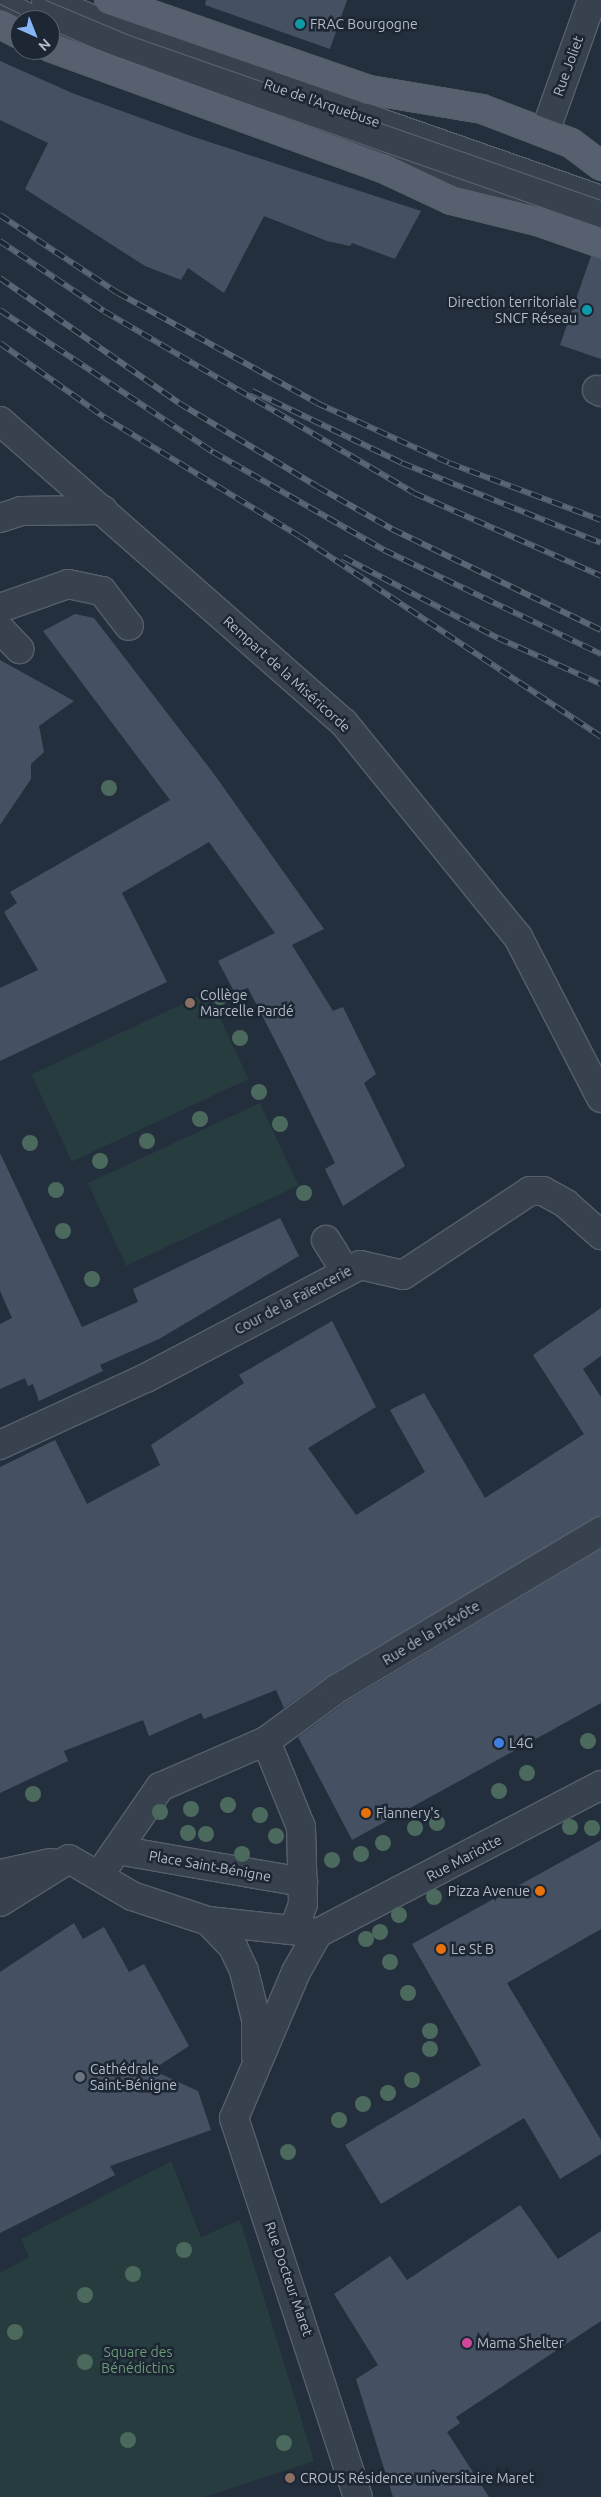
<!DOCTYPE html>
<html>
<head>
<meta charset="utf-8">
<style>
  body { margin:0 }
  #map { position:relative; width:601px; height:2497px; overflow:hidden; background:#242f3e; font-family:Ubuntu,sans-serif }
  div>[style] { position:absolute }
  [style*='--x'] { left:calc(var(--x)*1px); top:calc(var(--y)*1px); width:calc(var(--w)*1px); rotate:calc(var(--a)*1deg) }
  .green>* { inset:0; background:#263c3f; transform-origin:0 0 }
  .building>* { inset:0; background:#455162 }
  .roads { filter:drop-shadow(1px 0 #565f6c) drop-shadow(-1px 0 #565f6c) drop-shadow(0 1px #565f6c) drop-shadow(0 -1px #565f6c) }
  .minor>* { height:28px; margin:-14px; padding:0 14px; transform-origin:14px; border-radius:14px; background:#38414e }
  .major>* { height:28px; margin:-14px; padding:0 14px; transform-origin:14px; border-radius:14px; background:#56606e }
  .tram>* { height:1px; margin:-0.5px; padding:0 0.5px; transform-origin:0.5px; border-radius:0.5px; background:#5a6575 }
  .rail>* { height:5.5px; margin-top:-2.75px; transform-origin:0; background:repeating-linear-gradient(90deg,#1d2633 0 11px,#5a6575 0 22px); box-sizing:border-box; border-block:1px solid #5a6575 }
  .trees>* { width:16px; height:16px; margin:-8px; border-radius:50%; background:#4b6a5d }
  .dots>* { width:14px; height:14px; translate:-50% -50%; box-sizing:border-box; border:2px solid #1d2633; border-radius:50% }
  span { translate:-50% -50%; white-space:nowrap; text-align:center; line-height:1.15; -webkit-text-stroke:5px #1d2633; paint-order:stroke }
  .poi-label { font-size:14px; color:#b4bcc9 }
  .left { translate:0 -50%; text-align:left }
  .right { translate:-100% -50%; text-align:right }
  .street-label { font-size:14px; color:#b4bcc9 }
  .park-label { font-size:14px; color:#6b9a76 }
  .north { position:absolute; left:10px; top:10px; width:50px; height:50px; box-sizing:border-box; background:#1d2633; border:1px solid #59626f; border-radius:50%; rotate:136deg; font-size:14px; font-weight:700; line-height:20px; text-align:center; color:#b4bcc9 }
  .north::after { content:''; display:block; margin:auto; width:18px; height:22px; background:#8ab4f8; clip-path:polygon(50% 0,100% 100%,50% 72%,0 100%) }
</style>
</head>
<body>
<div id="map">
  <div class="green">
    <div style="left:208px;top:992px;width:96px;height:195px;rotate:65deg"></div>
    <div style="left:260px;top:1103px;width:91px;height:190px;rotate:65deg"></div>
    <div style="clip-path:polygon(171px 2161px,201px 2237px,240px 2220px,314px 2461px,204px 2497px,0 2497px,0 2273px,29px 2257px,21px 2239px)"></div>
  </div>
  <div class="building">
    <div style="clip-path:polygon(206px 0,347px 0,330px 49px,205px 5px)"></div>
    <div style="clip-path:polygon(0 61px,72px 93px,188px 135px,421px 211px,395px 259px,352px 243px,350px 246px,327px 241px,264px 216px,224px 293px,188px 268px,181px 280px,145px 266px,25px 189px,48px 143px,0 120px)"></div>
    <div style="clip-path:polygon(591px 256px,601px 258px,601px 359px,560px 345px)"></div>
    <div style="clip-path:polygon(75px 614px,94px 618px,214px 774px,324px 929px,292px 945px,333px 1011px,343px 1007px,376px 1074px,364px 1083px,405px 1166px,343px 1206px,325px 1169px,335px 1163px,284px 1058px,248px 988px,235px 993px,218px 961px,275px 933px,209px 842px,122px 893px,167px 982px,0 1061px,0 988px,38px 970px,4px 912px,17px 903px,10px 892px,170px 800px,43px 631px)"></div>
    <div style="clip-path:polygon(0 660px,74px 701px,39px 726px,44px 752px,31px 764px,31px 779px,0 825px)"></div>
    <div style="clip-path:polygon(0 1153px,82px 1327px,138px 1302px,133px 1289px,280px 1218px,299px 1256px,159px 1339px,100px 1365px,103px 1371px,39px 1401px,33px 1384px,28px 1386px,25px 1378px,0 1389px,0 1324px,12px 1318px,0 1291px)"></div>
    <div style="clip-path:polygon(601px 1308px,601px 1356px,583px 1369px,601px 1397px,601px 1515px,330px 1675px,284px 1708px,276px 1690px,204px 1719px,201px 1713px,149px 1736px,143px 1720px,64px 1751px,68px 1761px,0 1793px,0 1467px,55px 1440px,87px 1504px,160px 1465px,151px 1445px,244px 1383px,239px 1375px,332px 1321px,376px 1407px,308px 1448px,356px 1515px,425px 1472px,390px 1410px,424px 1393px,485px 1498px,584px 1434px,533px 1355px)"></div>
    <div style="clip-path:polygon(601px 1549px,601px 1703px,352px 1840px,298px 1737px,347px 1701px)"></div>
    <div style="clip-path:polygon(601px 1840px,601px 1929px,507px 1983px,601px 2140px,601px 2154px,560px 2179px,524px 2118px,381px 2204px,345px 2145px,481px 2065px,412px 1944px)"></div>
    <div style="clip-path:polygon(74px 1923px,83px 1939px,104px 1927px,129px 1972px,144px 1964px,189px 2046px,152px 2070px,198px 2091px,211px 2130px,110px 2166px,115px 2175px,0 2233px,0 1972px)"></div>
    <div style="clip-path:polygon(520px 2205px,558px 2259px,601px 2231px,601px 2321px,456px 2417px,460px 2423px,447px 2432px,489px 2497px,393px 2497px,356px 2379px,378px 2365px,334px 2294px,390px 2256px,407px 2280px)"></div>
  </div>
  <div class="roads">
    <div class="minor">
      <div style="--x:46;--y:0;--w:90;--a:22.9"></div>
      <div style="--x:129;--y:35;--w:500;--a:19.27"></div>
      <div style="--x:0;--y:4;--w:37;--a:26"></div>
      <div style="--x:50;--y:29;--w:73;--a:23.4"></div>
      <div style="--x:117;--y:58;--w:513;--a:19.35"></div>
      <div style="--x:545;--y:132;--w:140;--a:-70.4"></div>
      <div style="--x:597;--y:390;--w:4;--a:27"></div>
      <div style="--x:0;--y:421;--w:458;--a:41.3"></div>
      <div style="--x:344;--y:723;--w:276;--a:50.9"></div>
      <div style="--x:518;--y:937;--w:181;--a:62.7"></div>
      <div style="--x:0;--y:518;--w:22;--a:-18"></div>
      <div style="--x:21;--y:511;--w:82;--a:-0.7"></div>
      <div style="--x:0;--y:608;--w:72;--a:-19.4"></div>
      <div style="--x:68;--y:584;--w:35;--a:12"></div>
      <div style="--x:102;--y:591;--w:44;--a:52.4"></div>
      <div style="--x:0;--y:629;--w:28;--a:46"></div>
      <div style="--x:326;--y:1240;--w:38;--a:58"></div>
      <div style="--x:0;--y:1445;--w:161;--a:-24.7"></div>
      <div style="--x:146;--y:1378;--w:242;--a:-27.8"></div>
      <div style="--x:360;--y:1265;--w:44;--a:13.1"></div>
      <div style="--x:403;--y:1275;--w:152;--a:-33.5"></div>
      <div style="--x:530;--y:1191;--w:13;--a:0"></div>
      <div style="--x:543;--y:1191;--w:26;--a:29"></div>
      <div style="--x:566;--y:1204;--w:47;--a:41.5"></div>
      <div style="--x:266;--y:1741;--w:93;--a:67.9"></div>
      <div style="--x:301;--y:1827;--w:77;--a:88.5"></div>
      <div style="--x:303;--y:1904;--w:27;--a:110"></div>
      <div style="--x:117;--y:1850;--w:189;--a:9.8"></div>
      <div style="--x:69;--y:1859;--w:73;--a:30.4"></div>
      <div style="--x:132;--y:1896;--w:80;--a:18.2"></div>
      <div style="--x:208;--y:1921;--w:111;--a:6.2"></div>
      <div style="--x:318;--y:1933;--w:319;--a:-27.6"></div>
      <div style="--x:0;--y:1874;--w:52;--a:-12.2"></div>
      <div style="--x:100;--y:1874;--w:106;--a:-55.4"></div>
      <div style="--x:160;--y:1787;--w:116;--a:-23.5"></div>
      <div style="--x:266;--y:1741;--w:89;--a:-36.4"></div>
      <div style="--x:338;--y:1688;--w:306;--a:-30.8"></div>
      <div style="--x:0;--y:1902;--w:81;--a:-31.9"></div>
      <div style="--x:208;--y:1921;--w:36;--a:46"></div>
      <div style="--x:233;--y:1947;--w:26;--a:65"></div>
      <div style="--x:244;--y:1971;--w:49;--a:76"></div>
      <div style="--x:256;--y:2019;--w:37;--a:90"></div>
      <div style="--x:318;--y:1933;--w:45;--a:119.4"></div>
      <div style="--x:296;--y:1972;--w:159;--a:113"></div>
      <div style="--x:234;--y:2118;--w:399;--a:71.9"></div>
    </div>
    <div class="major">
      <div style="--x:109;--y:0;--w:275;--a:19.1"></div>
      <div style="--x:369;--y:90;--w:115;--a:9.5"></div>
      <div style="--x:482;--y:109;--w:95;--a:20.9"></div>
      <div style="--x:571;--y:143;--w:38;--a:37"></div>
      <div style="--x:0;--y:24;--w:22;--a:27"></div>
      <div style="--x:50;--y:47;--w:354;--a:20"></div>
      <div style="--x:383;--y:168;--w:75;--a:25.2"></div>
      <div style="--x:451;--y:200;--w:89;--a:13.7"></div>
      <div style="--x:537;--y:221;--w:68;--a:19"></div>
    </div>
  </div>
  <div class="tram">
    <div style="--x:46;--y:0;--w:90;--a:22.9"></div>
    <div style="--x:129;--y:35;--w:500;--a:19.27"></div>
    <div style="--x:0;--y:4;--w:37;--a:26"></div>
    <div style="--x:50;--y:29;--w:73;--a:23.4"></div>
    <div style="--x:117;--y:58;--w:513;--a:19.35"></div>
  </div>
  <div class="rail">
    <div style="--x:0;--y:215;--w:141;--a:33.5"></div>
    <div style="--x:118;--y:293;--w:227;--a:28.9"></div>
    <div style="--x:317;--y:403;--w:145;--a:24.4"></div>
    <div style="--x:449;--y:463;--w:162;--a:20.6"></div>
    <div style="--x:0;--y:241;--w:125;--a:33.9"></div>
    <div style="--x:104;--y:311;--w:359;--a:30.4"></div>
    <div style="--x:414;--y:493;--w:205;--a:23.9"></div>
    <div style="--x:0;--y:278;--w:218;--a:34.9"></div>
    <div style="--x:179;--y:403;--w:162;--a:31.1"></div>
    <div style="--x:318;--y:487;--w:85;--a:29.6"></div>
    <div style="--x:392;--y:529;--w:232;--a:25.8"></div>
    <div style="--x:0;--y:310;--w:256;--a:33.7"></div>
    <div style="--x:213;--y:452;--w:197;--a:29.8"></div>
    <div style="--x:384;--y:550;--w:241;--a:25.6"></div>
    <div style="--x:0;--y:343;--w:128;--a:35.4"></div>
    <div style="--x:104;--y:417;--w:228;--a:31.4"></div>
    <div style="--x:299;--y:536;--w:363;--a:33.6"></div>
    <div style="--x:252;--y:391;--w:166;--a:25.6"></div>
    <div style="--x:402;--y:463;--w:214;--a:21.9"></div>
    <div style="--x:343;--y:557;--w:175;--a:27.6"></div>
    <div style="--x:498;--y:638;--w:113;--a:24.1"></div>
  </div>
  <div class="trees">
    <div style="left:109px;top:788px"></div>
    <div style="left:220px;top:997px"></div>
    <div style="left:240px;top:1038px"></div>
    <div style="left:259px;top:1092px"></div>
    <div style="left:200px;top:1119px"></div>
    <div style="left:280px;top:1124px"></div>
    <div style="left:147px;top:1141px"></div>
    <div style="left:30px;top:1143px"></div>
    <div style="left:100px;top:1161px"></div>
    <div style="left:56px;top:1190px"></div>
    <div style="left:304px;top:1193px"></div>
    <div style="left:63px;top:1231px"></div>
    <div style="left:92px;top:1279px"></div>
    <div style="left:588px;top:1741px"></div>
    <div style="left:527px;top:1773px"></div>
    <div style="left:499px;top:1791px"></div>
    <div style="left:33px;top:1794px"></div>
    <div style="left:228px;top:1805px"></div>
    <div style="left:191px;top:1809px"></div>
    <div style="left:160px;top:1812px"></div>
    <div style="left:260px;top:1815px"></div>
    <div style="left:437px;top:1823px"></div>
    <div style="left:570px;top:1827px"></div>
    <div style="left:415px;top:1828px"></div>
    <div style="left:592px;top:1828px"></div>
    <div style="left:188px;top:1833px"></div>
    <div style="left:206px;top:1834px"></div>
    <div style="left:276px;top:1836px"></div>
    <div style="left:383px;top:1843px"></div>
    <div style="left:242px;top:1854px"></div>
    <div style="left:361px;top:1854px"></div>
    <div style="left:332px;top:1860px"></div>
    <div style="left:434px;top:1897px"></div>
    <div style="left:399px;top:1915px"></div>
    <div style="left:380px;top:1932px"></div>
    <div style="left:366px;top:1939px"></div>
    <div style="left:390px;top:1962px"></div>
    <div style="left:408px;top:1993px"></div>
    <div style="left:430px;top:2031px"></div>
    <div style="left:430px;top:2049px"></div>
    <div style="left:412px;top:2080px"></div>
    <div style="left:388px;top:2093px"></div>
    <div style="left:363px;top:2104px"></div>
    <div style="left:339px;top:2120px"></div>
    <div style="left:288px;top:2152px"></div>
    <div style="left:184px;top:2250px"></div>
    <div style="left:133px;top:2274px"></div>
    <div style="left:85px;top:2295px"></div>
    <div style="left:15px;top:2332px"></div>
    <div style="left:85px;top:2362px"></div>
    <div style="left:128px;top:2440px"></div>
    <div style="left:284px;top:2443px"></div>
  </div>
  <div class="dots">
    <div style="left:300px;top:24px;background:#0f9aa8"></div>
    <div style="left:587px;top:310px;background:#0f9aa8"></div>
    <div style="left:190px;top:1003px;background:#8d6e63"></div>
    <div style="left:499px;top:1743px;background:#3f7fe0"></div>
    <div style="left:366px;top:1813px;background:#e8710a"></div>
    <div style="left:540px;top:1891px;background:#e8710a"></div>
    <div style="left:441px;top:1949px;background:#e8710a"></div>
    <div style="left:80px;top:2077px;background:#6b7280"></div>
    <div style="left:467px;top:2343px;background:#d1479c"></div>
    <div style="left:290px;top:2478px;background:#8d6e63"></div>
  </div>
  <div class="poi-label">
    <span class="left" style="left:310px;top:24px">FRAC Bourgogne</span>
    <span class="right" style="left:577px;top:310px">Direction territoriale<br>SNCF Réseau</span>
    <span class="left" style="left:200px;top:1003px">Collège<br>Marcelle Pardé</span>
    <span class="left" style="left:509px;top:1743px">L4G</span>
    <span class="left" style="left:376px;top:1813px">Flannery's</span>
    <span class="right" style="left:530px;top:1891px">Pizza Avenue</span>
    <span class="left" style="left:451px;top:1949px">Le St B</span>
    <span class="left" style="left:90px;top:2077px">Cathédrale<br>Saint-Bénigne</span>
    <span class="left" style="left:477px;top:2343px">Mama Shelter</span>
    <span class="left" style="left:300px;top:2478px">CROUS Résidence universitaire Maret</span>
  </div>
  <div class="street-label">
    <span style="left:568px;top:66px;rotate:-70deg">Rue Joliet</span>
    <span style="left:322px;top:103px;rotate:19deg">Rue de l'Arquebuse</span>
    <span style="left:287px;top:674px;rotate:42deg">Rempart de la Miséricorde</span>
    <span style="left:293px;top:1300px;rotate:-28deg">Cour de la Faïencerie</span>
    <span style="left:431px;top:1633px;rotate:-31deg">Rue de la Prévôte</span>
    <span style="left:464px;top:1858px;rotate:-28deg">Rue Mariotte</span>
    <span style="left:210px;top:1866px;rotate:10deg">Place Saint-Bénigne</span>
    <span style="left:289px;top:2279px;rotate:71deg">Rue Docteur Maret</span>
  </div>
  <div class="park-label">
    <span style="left:138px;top:2360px">Square des<br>Bénédictins</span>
  </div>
  <div class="north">N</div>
</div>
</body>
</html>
